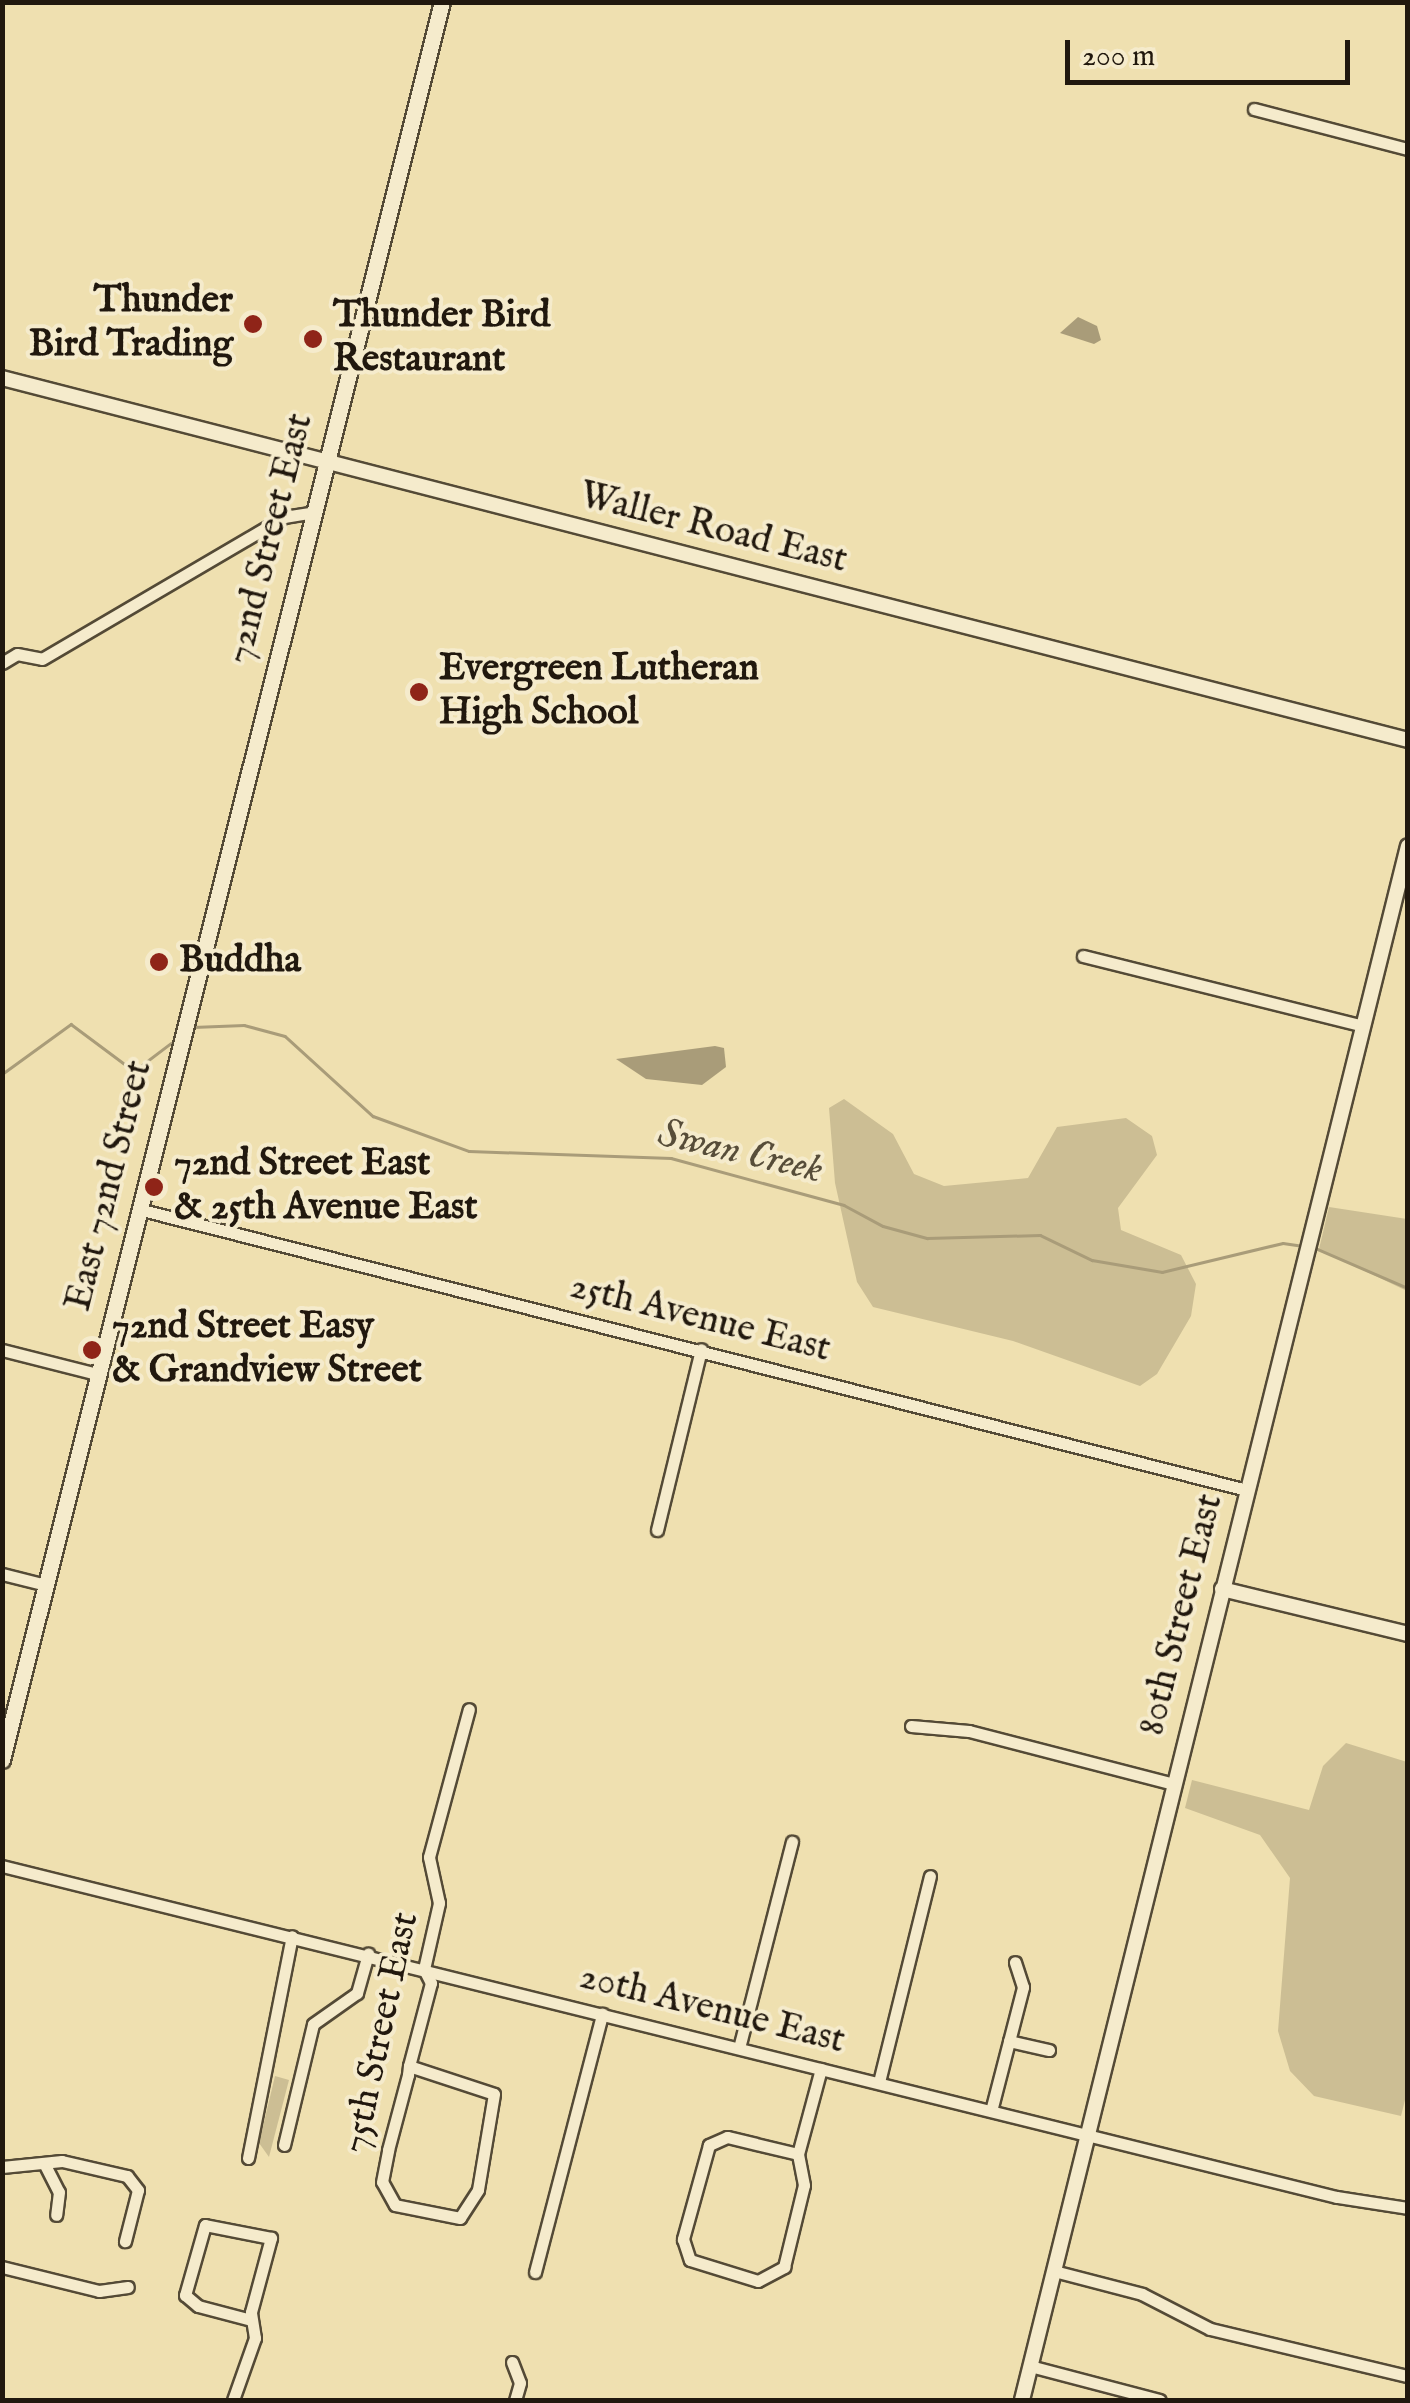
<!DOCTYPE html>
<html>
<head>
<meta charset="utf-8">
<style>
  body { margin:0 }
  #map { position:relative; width:1410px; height:2403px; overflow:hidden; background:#efe0b0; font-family:"IM FELL English",serif }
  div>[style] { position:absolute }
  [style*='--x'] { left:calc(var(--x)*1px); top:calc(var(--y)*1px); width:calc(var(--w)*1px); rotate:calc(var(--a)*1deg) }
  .green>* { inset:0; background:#ccbe94 }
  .water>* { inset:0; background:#a99c79 }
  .stream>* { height:2.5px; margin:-1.25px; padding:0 1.25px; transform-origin:1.25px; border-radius:1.25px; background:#a99c79 }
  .roads { filter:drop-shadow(2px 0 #544a36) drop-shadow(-2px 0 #544a36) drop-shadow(0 2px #544a36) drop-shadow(0 -2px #544a36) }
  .minor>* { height:11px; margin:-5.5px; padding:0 5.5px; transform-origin:5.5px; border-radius:5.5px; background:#f5ebcc }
  .tertiary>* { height:14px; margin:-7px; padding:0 7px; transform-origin:7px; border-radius:7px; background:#f5ebcc }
  .secondary>* { height:15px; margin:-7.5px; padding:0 7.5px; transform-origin:7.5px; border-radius:7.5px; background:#f5ebcc }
  .dots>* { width:28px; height:28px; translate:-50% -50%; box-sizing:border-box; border:5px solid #f5ebcc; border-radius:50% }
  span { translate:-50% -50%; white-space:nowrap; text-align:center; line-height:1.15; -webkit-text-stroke:8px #f5ebcc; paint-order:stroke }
  .poi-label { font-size:38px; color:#21180e; font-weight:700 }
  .right { translate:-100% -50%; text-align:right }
  .left { translate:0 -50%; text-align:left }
  .street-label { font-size:38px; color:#21180e }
  .water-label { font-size:40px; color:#574d39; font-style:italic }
  .frame { position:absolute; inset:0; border:5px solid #21180e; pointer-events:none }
  .scale { position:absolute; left:1065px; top:40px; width:285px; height:45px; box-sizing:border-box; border:5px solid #21180e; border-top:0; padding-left:12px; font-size:30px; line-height:35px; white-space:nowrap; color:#21180e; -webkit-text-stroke:8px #f5ebcc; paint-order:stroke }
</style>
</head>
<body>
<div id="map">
  <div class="green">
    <div style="clip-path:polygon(844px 1099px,893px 1134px,914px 1174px,944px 1186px,1028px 1178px,1057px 1127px,1126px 1118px,1152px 1136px,1157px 1155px,1118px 1208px,1121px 1230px,1181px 1255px,1196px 1284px,1191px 1316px,1157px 1374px,1140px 1386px,1013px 1341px,873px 1307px,857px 1282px,835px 1183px,829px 1108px)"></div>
    <div style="clip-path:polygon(1329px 1207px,1407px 1219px,1407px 1291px,1319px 1249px)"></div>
    <div style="clip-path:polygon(1346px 1743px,1407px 1762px,1408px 2088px,1401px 2116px,1314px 2096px,1290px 2071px,1278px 2031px,1290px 1878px,1260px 1835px,1185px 1808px,1192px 1780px,1309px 1810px,1323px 1766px)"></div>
    <div style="clip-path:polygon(275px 2076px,289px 2080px,269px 2157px,259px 2143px)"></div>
  </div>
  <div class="water">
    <div style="clip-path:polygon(1078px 317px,1097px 326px,1101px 340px,1094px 344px,1060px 333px)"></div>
    <div style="clip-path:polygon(715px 1046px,724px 1048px,726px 1067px,702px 1085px,646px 1079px,616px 1059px)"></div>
  </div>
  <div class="stream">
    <div style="--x:193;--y:1027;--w:51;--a:-2.2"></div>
    <div style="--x:244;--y:1025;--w:42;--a:15"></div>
    <div style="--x:285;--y:1036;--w:119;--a:42.3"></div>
    <div style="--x:373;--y:1116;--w:102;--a:20"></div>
    <div style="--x:469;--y:1151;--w:202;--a:2"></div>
    <div style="--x:671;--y:1158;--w:179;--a:15.2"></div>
    <div style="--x:844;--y:1205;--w:44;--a:28.3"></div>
    <div style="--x:883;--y:1226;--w:46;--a:15.3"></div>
    <div style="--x:927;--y:1238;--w:113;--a:-1.5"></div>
    <div style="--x:1040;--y:1235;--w:58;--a:25.7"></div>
    <div style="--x:1092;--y:1260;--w:71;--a:9.7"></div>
    <div style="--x:1162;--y:1272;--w:124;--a:-13.5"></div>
    <div style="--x:1283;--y:1243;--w:15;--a:8"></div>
    <div style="--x:2;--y:1074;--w:85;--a:-35.9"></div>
    <div style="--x:71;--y:1024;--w:79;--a:36.7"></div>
    <div style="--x:134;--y:1071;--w:46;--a:-37.1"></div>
    <div style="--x:1315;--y:1248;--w:101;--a:23.3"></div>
  </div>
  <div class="roads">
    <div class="minor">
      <div style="--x:1254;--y:109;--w:159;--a:14.6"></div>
      <div style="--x:2;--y:663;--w:17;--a:-31"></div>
      <div style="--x:17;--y:654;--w:25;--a:11"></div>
      <div style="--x:42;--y:659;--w:281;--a:-30.4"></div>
      <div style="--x:284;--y:517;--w:26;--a:-9"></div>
      <div style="--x:1083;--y:956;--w:289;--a:14"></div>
      <div style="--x:138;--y:1209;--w:1144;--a:14.22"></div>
      <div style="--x:2;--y:1350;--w:98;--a:14.2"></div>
      <div style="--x:657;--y:1530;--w:186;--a:-76.3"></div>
      <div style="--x:2;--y:1574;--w:45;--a:14"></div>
      <div style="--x:911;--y:1726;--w:58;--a:4.9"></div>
      <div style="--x:969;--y:1731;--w:212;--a:14.5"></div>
      <div style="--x:2;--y:1866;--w:1375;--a:13.93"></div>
      <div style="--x:1337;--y:2197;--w:72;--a:8.8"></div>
      <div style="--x:1009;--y:2041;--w:41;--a:12.7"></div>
      <div style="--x:739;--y:2048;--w:213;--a:-75.6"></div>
      <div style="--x:409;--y:2066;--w:89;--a:18.2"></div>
      <div style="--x:494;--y:2094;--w:97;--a:99.5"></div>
      <div style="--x:478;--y:2190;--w:33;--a:123"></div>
      <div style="--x:460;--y:2218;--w:66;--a:-168.7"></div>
      <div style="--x:395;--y:2205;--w:26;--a:-119"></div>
      <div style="--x:382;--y:2182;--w:33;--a:-79"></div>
      <div style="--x:388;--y:2150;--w:78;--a:-75.1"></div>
      <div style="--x:408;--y:2075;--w:9;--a:-84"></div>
      <div style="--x:409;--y:2066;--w:86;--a:-75.2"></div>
      <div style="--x:431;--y:1983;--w:16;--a:-117"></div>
      <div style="--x:424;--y:1969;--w:68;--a:-77.2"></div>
      <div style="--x:439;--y:1903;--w:47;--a:-102.3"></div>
      <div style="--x:429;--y:1857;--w:153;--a:-74.9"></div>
      <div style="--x:879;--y:2082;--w:212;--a:-76.1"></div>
      <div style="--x:991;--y:2111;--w:128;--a:-75.5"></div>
      <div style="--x:1023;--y:1987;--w:26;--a:-108"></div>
      <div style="--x:284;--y:2145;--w:124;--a:-76.5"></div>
      <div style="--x:313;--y:2024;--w:54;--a:-35.2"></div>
      <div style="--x:357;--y:1993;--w:41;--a:-74.2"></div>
      <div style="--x:798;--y:2154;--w:73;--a:-166.5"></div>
      <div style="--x:727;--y:2137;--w:20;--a:156"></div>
      <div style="--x:709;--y:2145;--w:98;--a:105.5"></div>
      <div style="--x:683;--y:2239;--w:22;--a:72"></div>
      <div style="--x:690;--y:2260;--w:71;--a:17.2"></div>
      <div style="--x:758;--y:2281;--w:30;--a:-28"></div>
      <div style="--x:784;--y:2267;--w:84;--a:-76.3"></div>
      <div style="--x:804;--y:2185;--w:32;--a:-101"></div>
      <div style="--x:798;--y:2154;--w:88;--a:-74.9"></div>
      <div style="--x:248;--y:2158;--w:226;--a:-78.8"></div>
      <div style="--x:45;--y:2165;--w:30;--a:63"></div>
      <div style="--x:59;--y:2192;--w:23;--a:97"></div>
      <div style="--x:2;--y:2167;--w:60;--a:-5.7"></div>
      <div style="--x:62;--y:2161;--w:67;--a:13"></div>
      <div style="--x:127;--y:2176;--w:18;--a:52"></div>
      <div style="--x:138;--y:2190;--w:53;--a:104.3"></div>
      <div style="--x:2;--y:2267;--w:100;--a:13.9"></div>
      <div style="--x:99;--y:2291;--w:29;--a:-8"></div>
      <div style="--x:1054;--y:2271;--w:91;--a:14.6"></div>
      <div style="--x:1142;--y:2294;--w:76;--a:27.2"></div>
      <div style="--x:1210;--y:2329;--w:204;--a:13.4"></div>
      <div style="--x:535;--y:2272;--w:267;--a:-75.4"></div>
      <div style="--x:512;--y:2362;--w:22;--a:69"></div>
      <div style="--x:520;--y:2383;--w:18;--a:106"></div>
      <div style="--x:1030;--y:2366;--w:134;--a:14.7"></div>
      <div style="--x:233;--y:2400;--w:66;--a:-70.5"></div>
      <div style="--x:255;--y:2338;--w:26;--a:-99"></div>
      <div style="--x:251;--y:2312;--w:77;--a:-74.9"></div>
      <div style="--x:271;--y:2238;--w:67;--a:-168.9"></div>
      <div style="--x:205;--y:2225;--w:73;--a:105.9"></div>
      <div style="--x:185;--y:2295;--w:17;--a:40"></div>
      <div style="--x:198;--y:2306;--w:55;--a:14.8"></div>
    </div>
    <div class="tertiary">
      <div style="--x:2;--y:378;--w:1452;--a:14.44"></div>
      <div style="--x:1222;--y:1589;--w:191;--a:13.6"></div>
      <div style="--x:1022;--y:2400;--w:1601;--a:-76.05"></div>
    </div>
    <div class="secondary">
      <div style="--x:2;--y:1760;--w:1812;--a:-75.95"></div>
    </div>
  </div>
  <div class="dots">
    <div style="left:253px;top:324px;background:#8f2418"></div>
    <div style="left:313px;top:339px;background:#8f2418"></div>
    <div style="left:419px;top:692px;background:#8f2418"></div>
    <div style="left:159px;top:962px;background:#8f2418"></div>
    <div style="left:154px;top:1187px;background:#8f2418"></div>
    <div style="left:92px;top:1350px;background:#8f2418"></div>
  </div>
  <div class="poi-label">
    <span class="right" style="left:233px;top:324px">Thunder<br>Bird Trading</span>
    <span class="left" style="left:333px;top:339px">Thunder Bird<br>Restaurant</span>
    <span class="left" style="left:439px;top:692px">Evergreen Lutheran<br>High School</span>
    <span class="left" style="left:179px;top:962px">Buddha</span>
    <span class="left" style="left:174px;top:1187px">72nd Street East<br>&amp; 25th Avenue East</span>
    <span class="left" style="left:112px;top:1350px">72nd Street Easy<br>&amp; Grandview Street</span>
  </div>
  <div class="street-label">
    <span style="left:713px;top:529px;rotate:14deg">Waller Road East</span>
    <span style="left:271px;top:539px;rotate:-76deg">72nd Street East</span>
    <span style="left:110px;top:1186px;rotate:-76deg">East 72nd Street</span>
    <span style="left:700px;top:1319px;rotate:14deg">25th Avenue East</span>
    <span style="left:1182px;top:1615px;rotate:-76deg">80th Street East</span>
    <span style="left:712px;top:2010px;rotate:14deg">20th Avenue East</span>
    <span style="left:382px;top:2033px;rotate:-78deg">75th Street East</span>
  </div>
  <div class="water-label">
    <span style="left:740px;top:1153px;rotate:13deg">Swan Creek</span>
  </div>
  <div class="frame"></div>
  <div class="scale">200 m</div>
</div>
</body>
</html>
